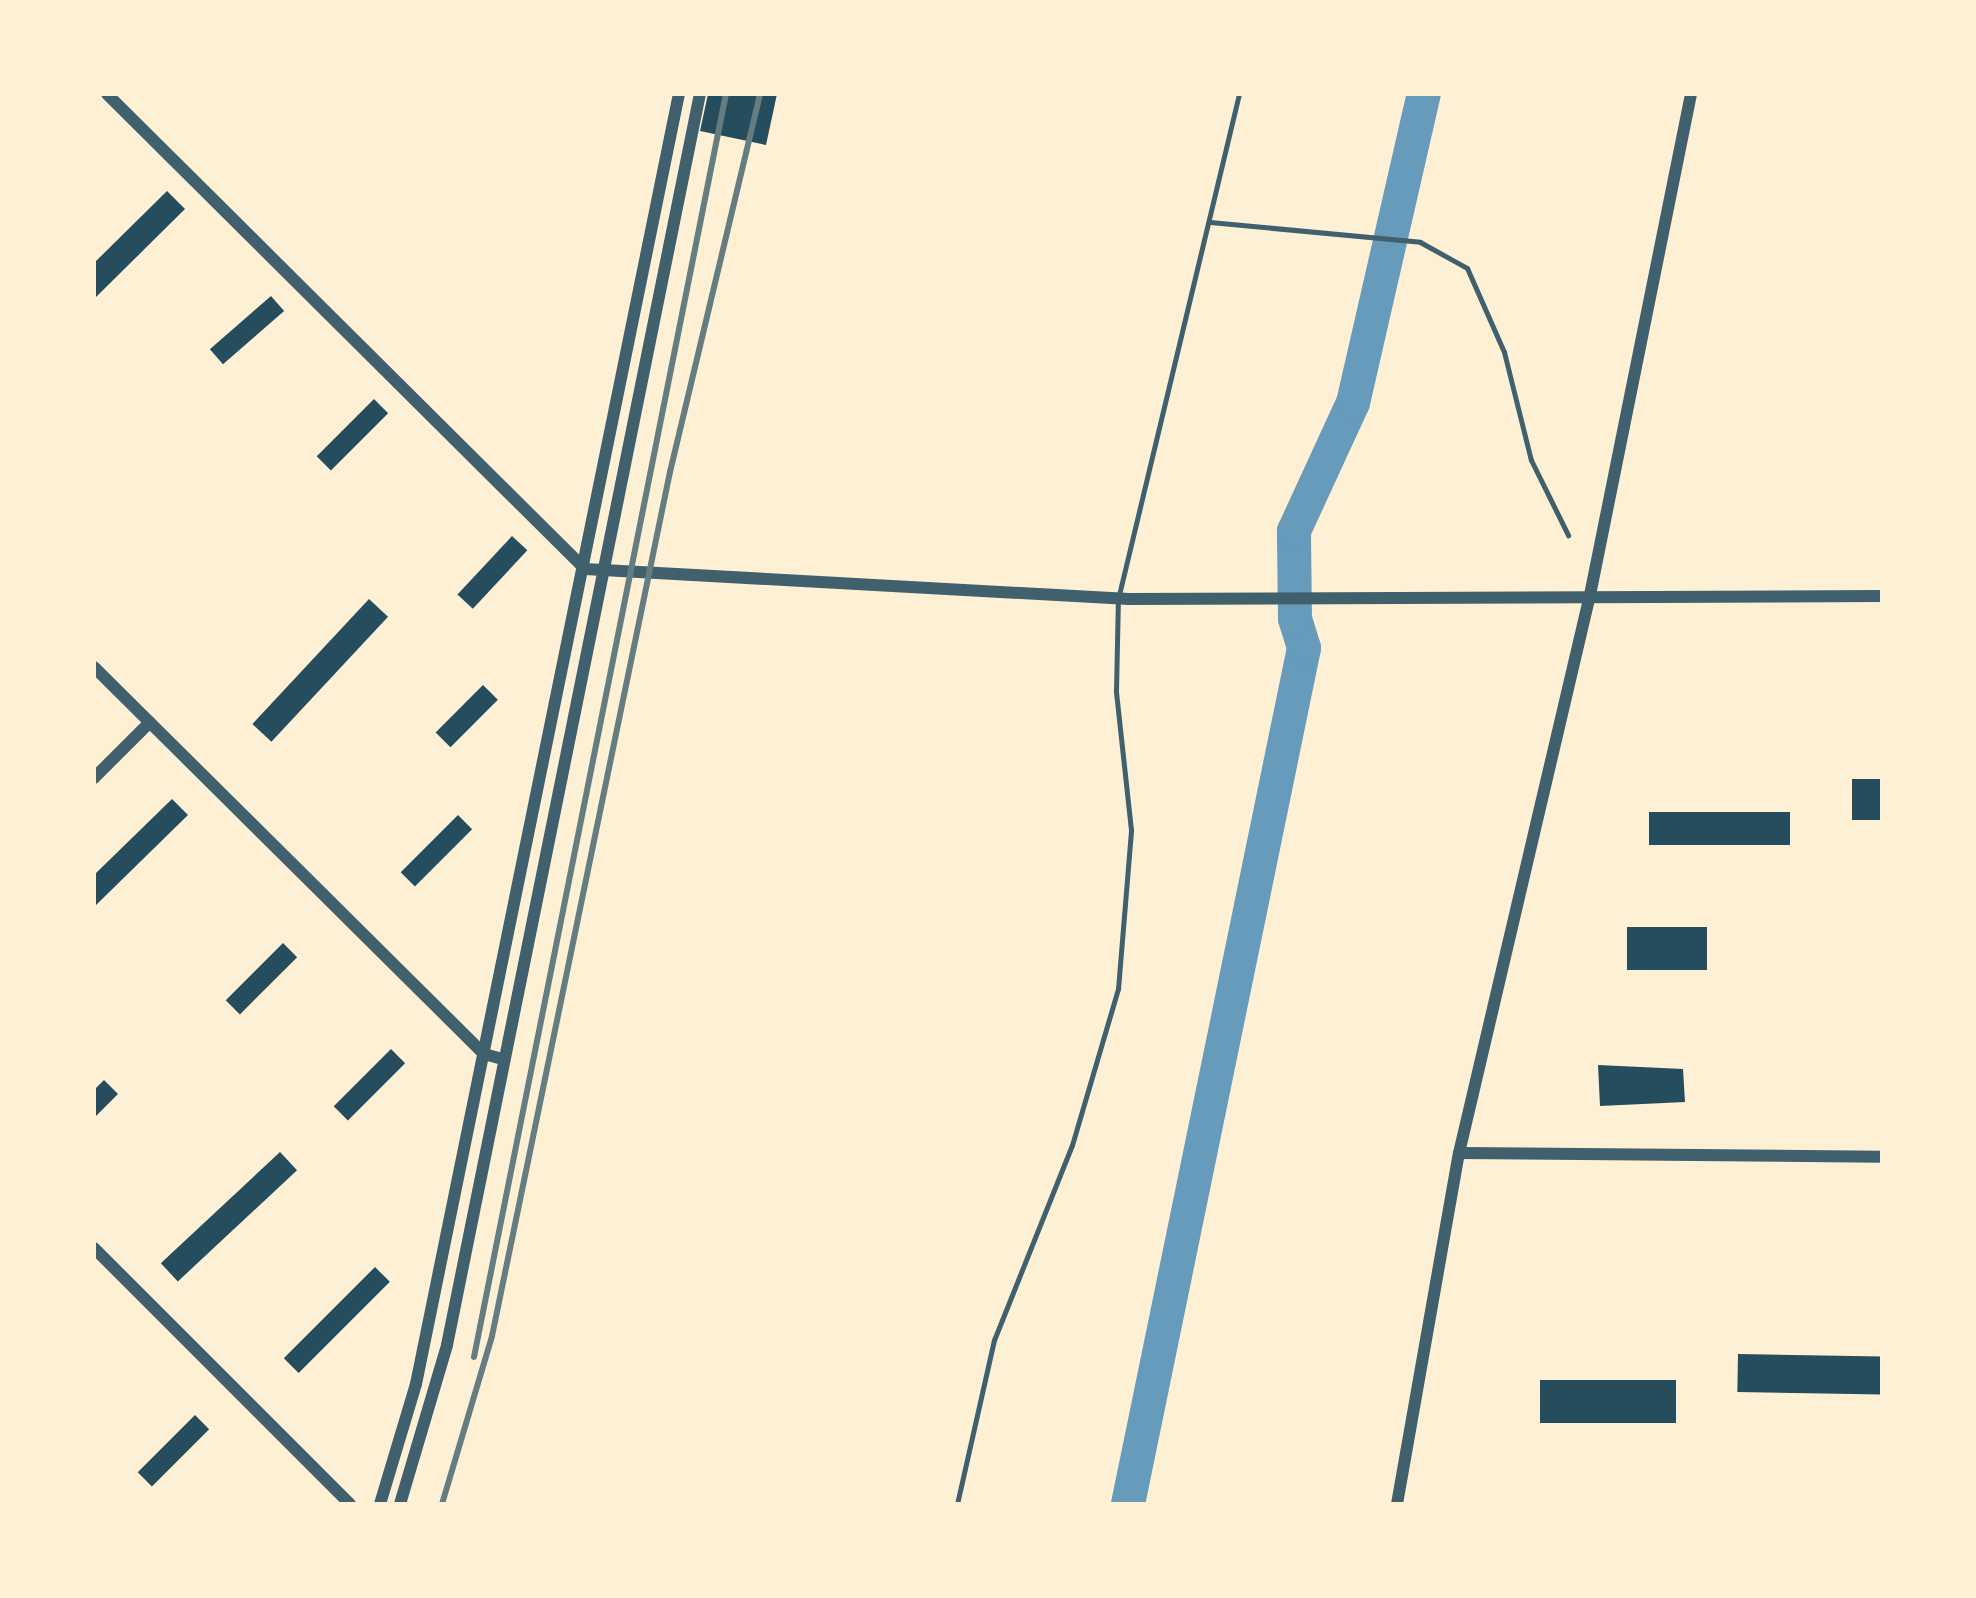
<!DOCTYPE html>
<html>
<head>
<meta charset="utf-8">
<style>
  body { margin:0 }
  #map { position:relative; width:1976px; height:1598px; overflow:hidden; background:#fdf0d5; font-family:"DM Sans",sans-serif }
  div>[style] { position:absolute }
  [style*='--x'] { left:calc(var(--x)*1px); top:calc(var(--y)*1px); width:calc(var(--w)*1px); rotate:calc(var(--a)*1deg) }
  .river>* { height:34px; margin:-17px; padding:0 17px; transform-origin:17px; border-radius:17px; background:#669bbc }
  .building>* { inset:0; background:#264d5e; transform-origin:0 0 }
  .service>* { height:5px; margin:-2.5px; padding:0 2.5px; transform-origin:2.5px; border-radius:2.5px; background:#3f606c }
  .tertiary>* { height:12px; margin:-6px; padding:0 6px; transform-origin:6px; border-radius:6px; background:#3f606c }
  .rail>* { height:6px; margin:-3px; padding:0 3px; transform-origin:3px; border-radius:3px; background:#657d81 }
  span { translate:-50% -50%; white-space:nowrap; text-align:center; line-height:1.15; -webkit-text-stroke:8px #fdf0d5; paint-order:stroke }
  .frame { position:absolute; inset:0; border:96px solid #fdf0d5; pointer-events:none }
</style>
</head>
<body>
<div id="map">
  <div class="river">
    <div style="--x:1128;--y:1504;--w:874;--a:-78.38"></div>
    <div style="--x:1304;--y:648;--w:30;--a:-107"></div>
    <div style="--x:1295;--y:619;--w:88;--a:-90.7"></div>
    <div style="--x:1294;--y:531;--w:141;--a:-65.3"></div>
    <div style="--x:1353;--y:403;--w:317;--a:-77.1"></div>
  </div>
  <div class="building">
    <div style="clip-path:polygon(708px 94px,777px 94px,766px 145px,700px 131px)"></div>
    <div style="clip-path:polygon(167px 191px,185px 209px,94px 299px,94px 263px)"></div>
    <div style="left:271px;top:296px;width:20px;height:81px;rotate:49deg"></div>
    <div style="left:374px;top:399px;width:20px;height:81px;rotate:45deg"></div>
    <div style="left:512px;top:536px;width:21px;height:80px;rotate:43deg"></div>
    <div style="left:369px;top:599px;width:26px;height:171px;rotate:43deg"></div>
    <div style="left:483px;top:685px;width:21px;height:67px;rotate:45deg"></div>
    <div style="left:1852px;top:779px;width:30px;height:41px"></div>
    <div style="clip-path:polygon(172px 799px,188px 815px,94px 907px,94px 875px)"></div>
    <div style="left:1649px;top:812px;width:141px;height:33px"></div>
    <div style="left:458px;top:815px;width:20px;height:81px;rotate:45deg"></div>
    <div style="left:1627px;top:927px;width:80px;height:43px"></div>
    <div style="left:283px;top:943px;width:20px;height:81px;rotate:45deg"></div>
    <div style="left:391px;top:1049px;width:20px;height:81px;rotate:45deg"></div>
    <div style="clip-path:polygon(1598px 1065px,1683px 1069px,1685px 1102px,1600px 1106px)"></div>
    <div style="clip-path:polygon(104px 1080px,118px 1094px,94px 1118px,94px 1090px)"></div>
    <div style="left:280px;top:1152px;width:25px;height:163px;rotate:47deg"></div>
    <div style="left:375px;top:1267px;width:21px;height:129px;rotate:45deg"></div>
    <div style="left:1738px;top:1354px;width:144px;height:38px;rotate:1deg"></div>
    <div style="left:1540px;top:1380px;width:136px;height:43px"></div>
    <div style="left:195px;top:1415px;width:20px;height:81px;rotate:45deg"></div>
  </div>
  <div class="service">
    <div style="--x:1210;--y:222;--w:211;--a:5.4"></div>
    <div style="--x:1420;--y:242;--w:54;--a:29"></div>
    <div style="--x:1467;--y:268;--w:92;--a:66.2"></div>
    <div style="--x:1504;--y:352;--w:111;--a:76"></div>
    <div style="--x:1531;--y:460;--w:84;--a:63.7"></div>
    <div style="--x:957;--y:1504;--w:168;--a:-77.3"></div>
    <div style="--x:994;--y:1340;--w:210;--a:-68.2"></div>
    <div style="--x:1072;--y:1145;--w:163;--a:-73.6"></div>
    <div style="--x:1118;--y:989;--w:160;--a:-85.3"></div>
    <div style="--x:1131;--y:830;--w:140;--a:-96.2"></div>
    <div style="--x:1116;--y:691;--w:92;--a:-88.8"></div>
    <div style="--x:1118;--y:599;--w:519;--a:-76.53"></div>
  </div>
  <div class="tertiary">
    <div style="--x:107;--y:94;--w:674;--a:44.82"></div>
    <div style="--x:585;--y:569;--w:545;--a:3.16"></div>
    <div style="--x:1129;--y:599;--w:753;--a:-0.23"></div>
    <div style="--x:94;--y:667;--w:549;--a:44.78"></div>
    <div style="--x:484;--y:1054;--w:20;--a:15"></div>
    <div style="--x:94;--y:778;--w:79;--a:-45"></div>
    <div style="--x:1459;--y:1153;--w:423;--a:0.5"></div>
    <div style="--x:94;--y:1248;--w:362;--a:45"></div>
    <div style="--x:380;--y:1504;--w:125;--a:-73.3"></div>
    <div style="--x:416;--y:1384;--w:1317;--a:-78.48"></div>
    <div style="--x:400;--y:1504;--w:166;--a:-73.5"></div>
    <div style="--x:447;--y:1345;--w:1276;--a:-78.57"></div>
    <div style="--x:1397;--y:1504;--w:356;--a:-80"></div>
    <div style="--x:1459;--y:1153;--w:573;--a:-76.79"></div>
    <div style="--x:1590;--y:595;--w:511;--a:-78.6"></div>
  </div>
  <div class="rail">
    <div style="--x:474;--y:1357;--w:1288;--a:-78.72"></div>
    <div style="--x:442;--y:1504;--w:175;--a:-73.4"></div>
    <div style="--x:492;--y:1336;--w:882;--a:-78.36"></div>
    <div style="--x:670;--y:472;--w:389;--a:-76.6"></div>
  </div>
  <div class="frame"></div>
</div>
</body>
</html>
